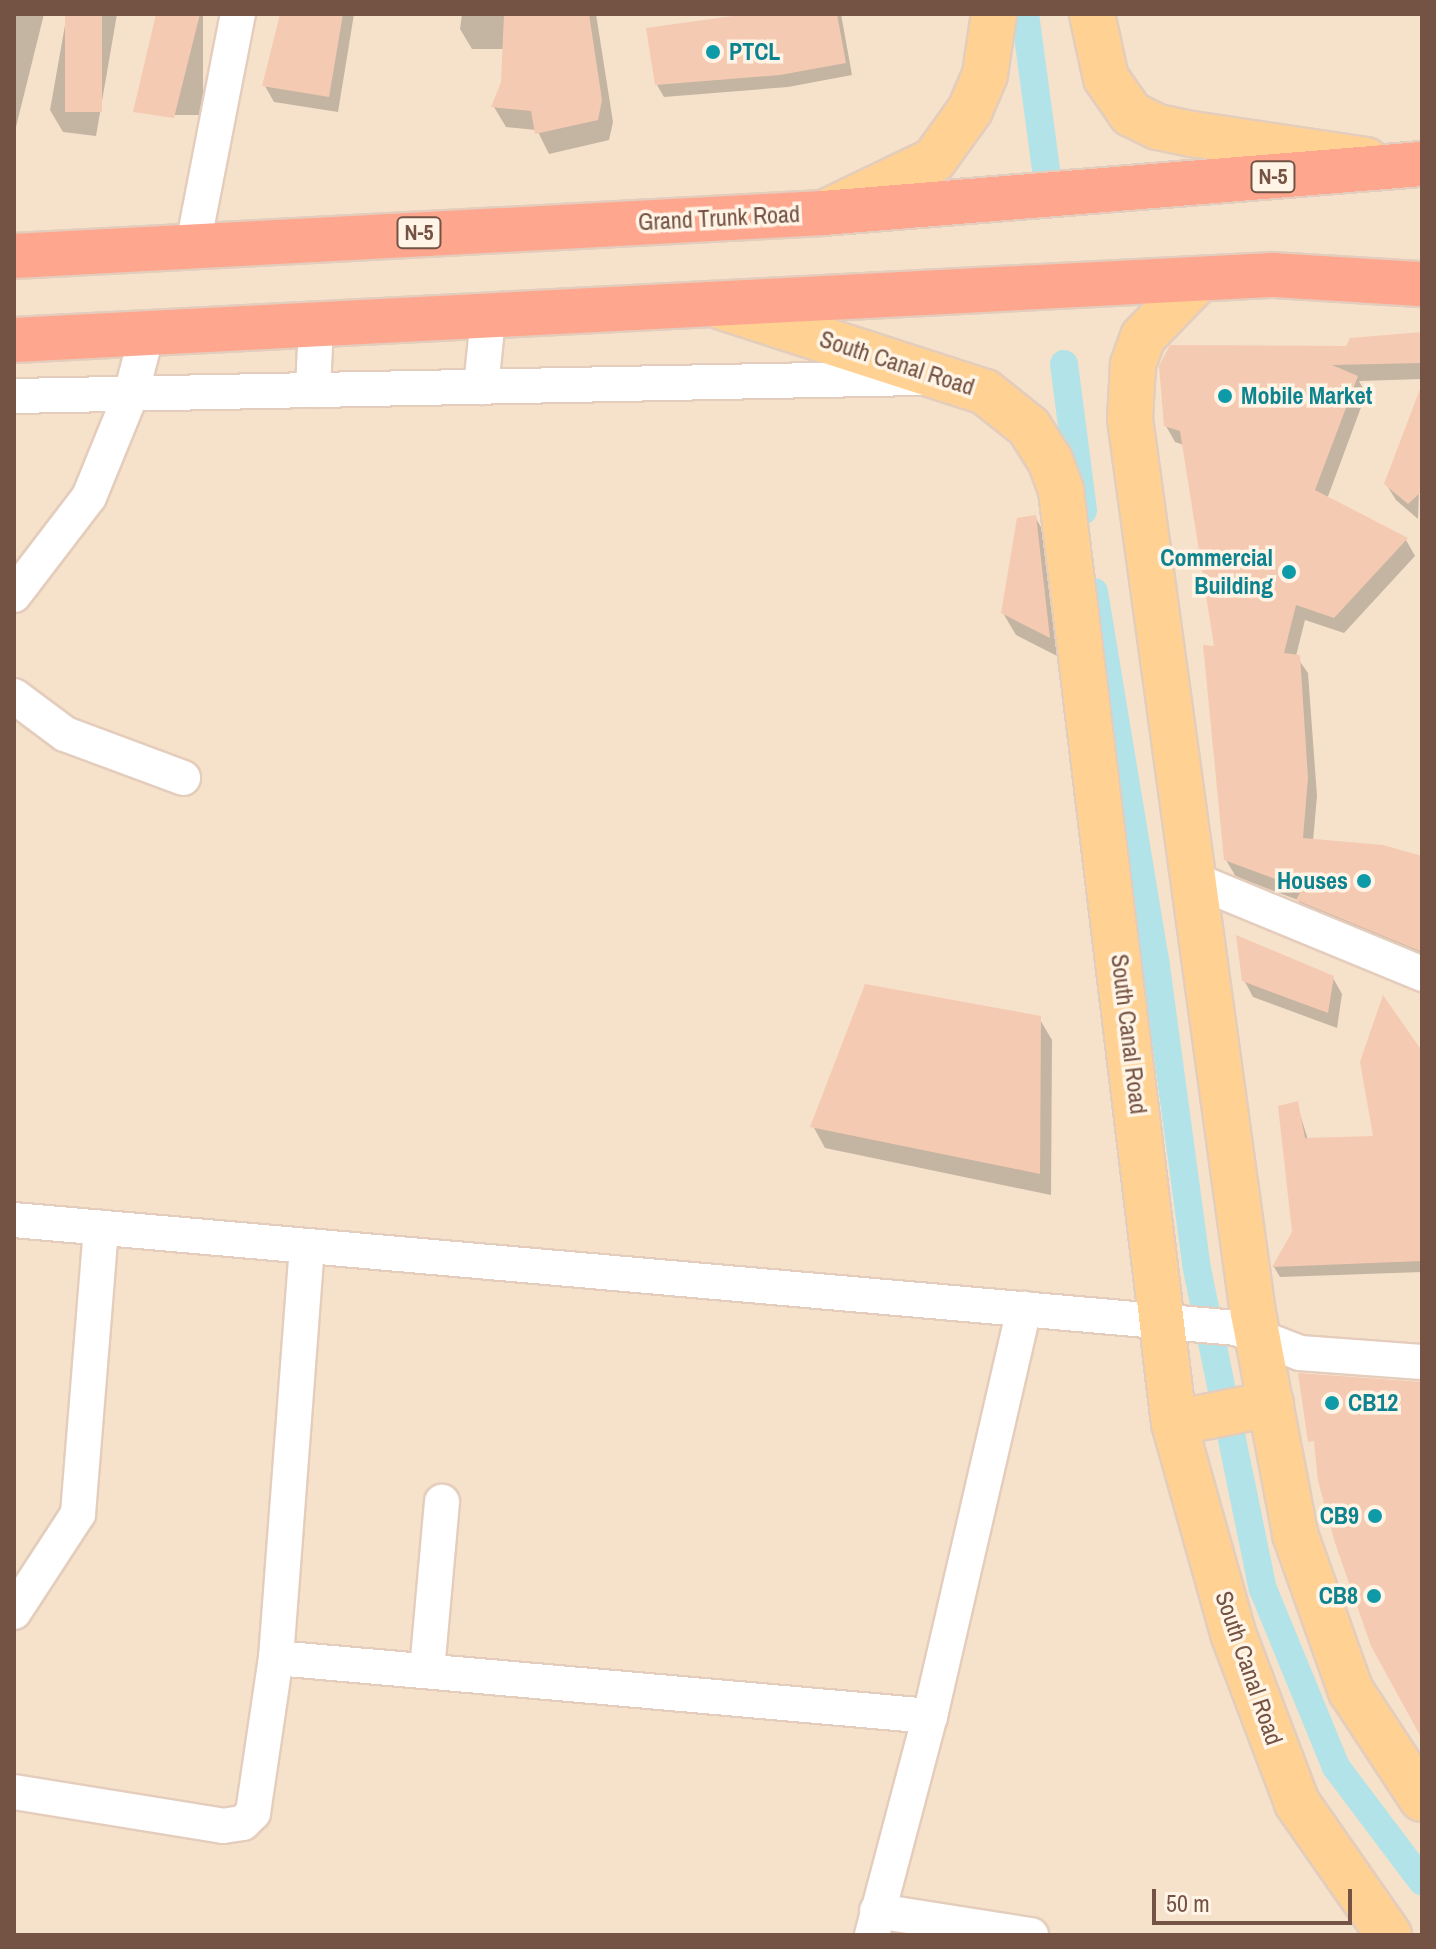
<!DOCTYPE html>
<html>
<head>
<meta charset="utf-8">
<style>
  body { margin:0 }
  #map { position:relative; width:1436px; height:1949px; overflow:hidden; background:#fef0dd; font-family:"Archivo Narrow",sans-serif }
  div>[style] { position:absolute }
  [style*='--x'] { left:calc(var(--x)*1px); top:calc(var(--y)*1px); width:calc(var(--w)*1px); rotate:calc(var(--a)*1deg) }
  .residential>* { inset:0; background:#f6e1cb; transform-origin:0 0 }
  .shadow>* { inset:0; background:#0003; transform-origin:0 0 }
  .canal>* { height:28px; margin:-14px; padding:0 14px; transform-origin:14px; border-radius:14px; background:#b1e3e8 }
  .building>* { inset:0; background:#f5cab3; transform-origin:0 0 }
  .roads { filter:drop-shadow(2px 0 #e4cdbc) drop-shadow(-2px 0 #e4cdbc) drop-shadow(0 2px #e4cdbc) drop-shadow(0 -2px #e4cdbc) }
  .minor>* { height:34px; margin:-17px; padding:0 17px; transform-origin:17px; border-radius:17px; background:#fff }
  .major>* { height:44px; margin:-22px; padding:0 22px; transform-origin:22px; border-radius:22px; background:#ffd293 }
  .highway>* { height:44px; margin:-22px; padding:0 22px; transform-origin:22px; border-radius:22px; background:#fea68e }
  .dots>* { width:22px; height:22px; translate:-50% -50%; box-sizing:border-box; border:4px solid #fff4e5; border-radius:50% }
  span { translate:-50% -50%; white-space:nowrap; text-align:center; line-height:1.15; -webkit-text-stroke:7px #fff4e5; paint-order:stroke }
  .shield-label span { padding:2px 6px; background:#fff4e5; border:2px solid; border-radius:6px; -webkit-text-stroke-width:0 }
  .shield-label { font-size:22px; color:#755344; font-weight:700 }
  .culture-label { font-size:24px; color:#0d838f; font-weight:700 }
  .left { translate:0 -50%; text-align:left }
  .right { translate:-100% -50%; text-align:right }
  .street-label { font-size:24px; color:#755344 }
  .frame { position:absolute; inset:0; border:16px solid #755344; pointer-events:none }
  .scale { position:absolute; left:1152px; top:1889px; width:200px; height:36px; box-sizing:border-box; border:4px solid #755344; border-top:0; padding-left:10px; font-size:24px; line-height:28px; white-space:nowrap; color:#755344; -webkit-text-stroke:6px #fff4e5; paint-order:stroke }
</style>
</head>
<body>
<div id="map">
  <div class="residential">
    <div style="left:14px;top:14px;width:1408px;height:1921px"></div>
  </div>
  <div class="shadow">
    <div style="clip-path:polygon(14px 14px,44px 14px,14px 135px)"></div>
    <div style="clip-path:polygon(67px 14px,117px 14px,96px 136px,63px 132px,50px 110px)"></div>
    <div style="left:158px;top:14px;width:45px;height:101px"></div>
    <div style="clip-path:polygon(282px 14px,354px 14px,338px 112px,274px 102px,265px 86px)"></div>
    <div style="clip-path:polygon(462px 14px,596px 14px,613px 122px,609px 140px,549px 154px,537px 130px,506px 127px,494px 107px,503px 82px,504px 49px,472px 49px,460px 29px)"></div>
    <div style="clip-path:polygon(757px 14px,841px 14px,852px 75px,788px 87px,664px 97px,657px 85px)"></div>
    <div style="clip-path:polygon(1422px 334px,1422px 379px,1359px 381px,1366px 394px,1327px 499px,1406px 540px,1415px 556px,1344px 633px,1305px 620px,1296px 656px,1308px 673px,1317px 796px,1313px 841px,1422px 858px,1422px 964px,1308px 917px,1298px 900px,1236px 877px,1226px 860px,1217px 649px,1184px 445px,1175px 442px,1166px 426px,1161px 366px,1171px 347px,1348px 348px)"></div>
    <div style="clip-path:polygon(1417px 402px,1422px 404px,1418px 519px,1396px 500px,1386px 484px)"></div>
    <div style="clip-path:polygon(1035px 517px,1048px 539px,1061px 658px,1016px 635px,1003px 613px)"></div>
    <div style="clip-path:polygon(1333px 978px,1342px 994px,1337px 1028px,1253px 997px,1244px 980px)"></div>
    <div style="clip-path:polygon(1039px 1018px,1052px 1040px,1051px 1195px,825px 1148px,813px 1126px)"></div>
    <div style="clip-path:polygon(1422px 1055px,1422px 1272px,1280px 1277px,1274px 1267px,1294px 1232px,1297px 1104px,1308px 1140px,1375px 1138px)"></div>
  </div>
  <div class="canal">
    <div style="--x:1025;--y:14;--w:164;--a:82.3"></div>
    <div style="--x:1064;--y:364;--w:148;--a:82.6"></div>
    <div style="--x:1094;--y:592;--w:372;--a:80.6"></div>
    <div style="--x:1155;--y:959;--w:308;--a:82.3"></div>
    <div style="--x:1196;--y:1264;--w:332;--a:78.4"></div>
    <div style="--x:1263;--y:1589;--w:192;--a:67.7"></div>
    <div style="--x:1336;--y:1767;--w:143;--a:53"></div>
  </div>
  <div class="building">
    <div style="left:65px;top:14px;width:37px;height:98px"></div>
    <div style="clip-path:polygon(156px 14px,200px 14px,174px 118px,133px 112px)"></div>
    <div style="clip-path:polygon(280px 14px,343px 14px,329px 97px,262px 86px)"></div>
    <div style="clip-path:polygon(504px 14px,589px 14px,602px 100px,598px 120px,535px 134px,531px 111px,491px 107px,501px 82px)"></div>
    <div style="clip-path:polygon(747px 14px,837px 14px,846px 63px,780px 75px,655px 85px,646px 28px)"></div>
    <div style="clip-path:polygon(1422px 332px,1422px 363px,1332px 365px,1358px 376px,1315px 490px,1408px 538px,1334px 618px,1296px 605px,1284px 653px,1300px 655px,1308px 778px,1303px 838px,1383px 845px,1422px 856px,1422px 952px,1296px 900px,1302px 889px,1224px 860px,1203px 645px,1214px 646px,1180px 431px,1164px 426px,1159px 366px,1170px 345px,1346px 346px,1350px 338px)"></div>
    <div style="clip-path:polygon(1420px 389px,1422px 491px,1408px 504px,1384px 484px)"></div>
    <div style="clip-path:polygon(1036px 515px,1050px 638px,1001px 613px,1017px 518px)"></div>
    <div style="clip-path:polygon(1236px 935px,1334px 976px,1328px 1013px,1242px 981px)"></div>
    <div style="clip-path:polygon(865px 984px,1041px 1016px,1040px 1174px,810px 1127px)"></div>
    <div style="clip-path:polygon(1383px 995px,1422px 1051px,1422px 1261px,1272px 1267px,1292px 1232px,1278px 1106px,1298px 1101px,1305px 1138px,1373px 1136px,1360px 1062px)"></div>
    <div style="clip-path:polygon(1298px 1373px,1422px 1382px,1422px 1739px,1371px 1646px,1335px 1543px,1318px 1481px,1314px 1441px,1308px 1442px)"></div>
  </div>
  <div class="roads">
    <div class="minor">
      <div style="--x:193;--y:245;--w:235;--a:-79"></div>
      <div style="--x:481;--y:387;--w:69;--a:-84.2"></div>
      <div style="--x:313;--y:390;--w:66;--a:-87.4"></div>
      <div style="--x:14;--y:396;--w:907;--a:-1.14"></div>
      <div style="--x:14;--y:595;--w:123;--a:-52.6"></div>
      <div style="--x:89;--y:497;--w:111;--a:-67.8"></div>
      <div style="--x:131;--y:394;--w:67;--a:-75.3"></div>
      <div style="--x:14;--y:696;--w:64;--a:36.7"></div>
      <div style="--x:65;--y:734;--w:126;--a:20.4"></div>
      <div style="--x:1192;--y:879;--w:249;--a:22.4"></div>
      <div style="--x:14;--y:1220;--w:1227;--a:5.05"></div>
      <div style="--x:1236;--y:1328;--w:69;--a:21.3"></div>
      <div style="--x:1300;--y:1353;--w:122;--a:4.2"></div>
      <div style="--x:14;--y:1612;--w:117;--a:-56.9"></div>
      <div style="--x:78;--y:1514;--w:287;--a:-85.4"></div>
      <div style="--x:276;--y:1658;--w:657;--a:5.07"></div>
      <div style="--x:427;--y:1670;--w:169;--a:-84.9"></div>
      <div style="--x:14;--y:1792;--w:212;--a:9.2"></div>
      <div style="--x:223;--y:1826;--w:20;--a:-9"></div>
      <div style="--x:243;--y:1823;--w:14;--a:-45"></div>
      <div style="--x:253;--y:1813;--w:157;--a:-81.6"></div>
      <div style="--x:276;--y:1658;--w:412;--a:-85.7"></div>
      <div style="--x:877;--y:1911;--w:156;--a:8.9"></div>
      <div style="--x:872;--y:1935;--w:227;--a:-75.2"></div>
      <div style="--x:930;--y:1716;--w:418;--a:-77"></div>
    </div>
    <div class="major">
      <div style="--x:1092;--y:14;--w:66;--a:77.7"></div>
      <div style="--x:1106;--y:78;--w:44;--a:55.2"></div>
      <div style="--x:1131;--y:114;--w:30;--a:26"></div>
      <div style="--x:1158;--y:127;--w:35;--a:12"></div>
      <div style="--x:1192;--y:134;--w:176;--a:8.5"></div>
      <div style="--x:826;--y:212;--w:120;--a:-25.7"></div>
      <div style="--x:934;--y:160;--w:62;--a:-54.2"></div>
      <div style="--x:970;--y:110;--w:39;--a:-67"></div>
      <div style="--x:985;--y:74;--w:61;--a:-81.5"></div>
      <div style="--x:1198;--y:280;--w:79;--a:134"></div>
      <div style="--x:1143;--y:337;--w:30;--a:110"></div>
      <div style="--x:1133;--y:365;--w:54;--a:93.2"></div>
      <div style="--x:1130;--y:419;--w:902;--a:82.17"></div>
      <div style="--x:1253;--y:1313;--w:225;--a:79.2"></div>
      <div style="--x:1295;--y:1534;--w:167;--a:70.4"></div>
      <div style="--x:1351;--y:1691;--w:129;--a:56.7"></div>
      <div style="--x:722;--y:307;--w:276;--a:17.9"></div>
      <div style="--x:985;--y:392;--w:56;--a:38.5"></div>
      <div style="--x:1029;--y:427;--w:39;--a:58"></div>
      <div style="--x:1050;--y:460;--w:33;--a:70"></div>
      <div style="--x:1061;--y:491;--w:939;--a:83.09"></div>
      <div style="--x:1174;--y:1423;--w:221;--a:74.3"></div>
      <div style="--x:1234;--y:1636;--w:178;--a:69.3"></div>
      <div style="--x:1297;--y:1803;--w:161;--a:55.1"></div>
      <div style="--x:1174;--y:1423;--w:99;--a:-11.1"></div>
    </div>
    <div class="highway">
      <div style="--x:14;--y:256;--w:810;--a:-3.04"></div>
      <div style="--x:823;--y:213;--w:601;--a:-4.68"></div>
      <div style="--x:14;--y:340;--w:1261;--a:-2.96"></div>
      <div style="--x:1273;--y:275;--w:149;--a:3.5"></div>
    </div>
  </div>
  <div class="dots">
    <div style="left:713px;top:52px;background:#0f9aa8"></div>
    <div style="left:1225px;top:396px;background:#0f9aa8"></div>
    <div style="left:1289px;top:572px;background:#0f9aa8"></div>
    <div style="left:1364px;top:881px;background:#0f9aa8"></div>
    <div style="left:1332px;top:1403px;background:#0f9aa8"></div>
    <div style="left:1375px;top:1516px;background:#0f9aa8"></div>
    <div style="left:1374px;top:1596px;background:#0f9aa8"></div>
  </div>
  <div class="shield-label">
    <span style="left:1273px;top:177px">N-5</span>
    <span style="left:419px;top:233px">N-5</span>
  </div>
  <div class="culture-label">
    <span class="left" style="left:729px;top:52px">PTCL</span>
    <span class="left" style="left:1241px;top:396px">Mobile Market</span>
    <span class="right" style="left:1273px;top:572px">Commercial<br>Building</span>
    <span class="right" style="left:1348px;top:881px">Houses</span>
    <span class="left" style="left:1348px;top:1403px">CB12</span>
    <span class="right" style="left:1359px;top:1516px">CB9</span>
    <span class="right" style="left:1358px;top:1596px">CB8</span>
  </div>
  <div class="street-label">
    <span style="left:719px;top:218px;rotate:-3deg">Grand Trunk Road</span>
    <span style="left:897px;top:363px;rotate:18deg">South Canal Road</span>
    <span style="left:1129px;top:1034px;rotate:83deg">South Canal Road</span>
    <span style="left:1249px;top:1668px;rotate:71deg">South Canal Road</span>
  </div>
  <div class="frame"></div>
  <div class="scale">50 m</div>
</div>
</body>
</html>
